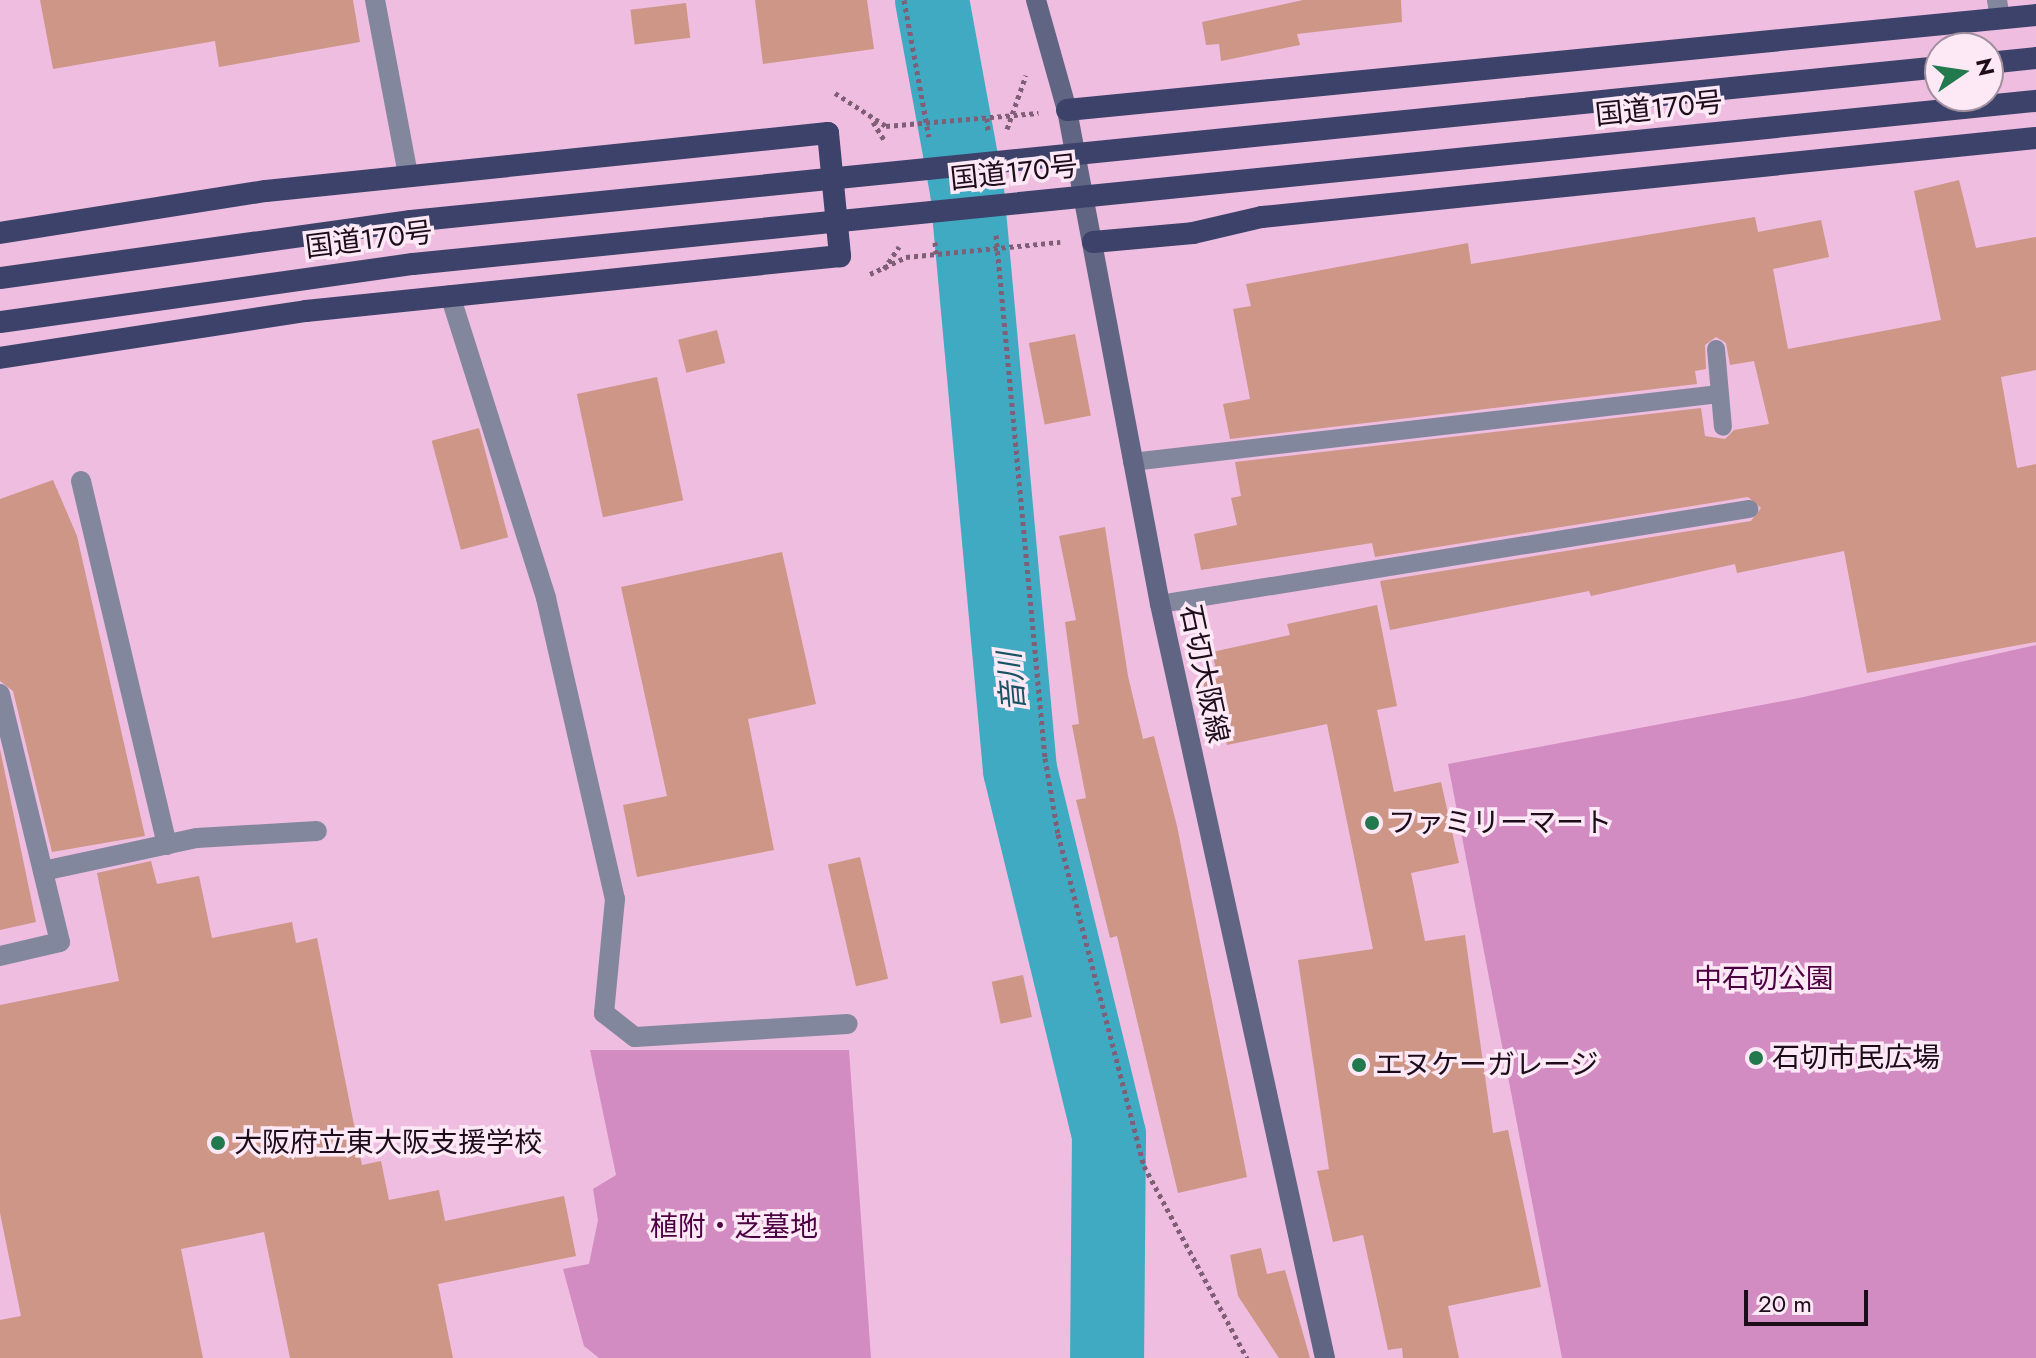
<!DOCTYPE html>
<html>
<head>
<meta charset="utf-8">
<style>
  body { margin:0 }
  #map { position:relative; width:2036px; height:1358px; overflow:hidden; background:#eebde0; font-family:Jost,"Noto Sans JP",sans-serif }
  div>[style] { position:absolute }
  [style*='--x'] { left:calc(var(--x)*1px); top:calc(var(--y)*1px); width:calc(var(--w)*1px); rotate:calc(var(--a)*1deg) }
  .green>* { inset:0; background:#d38cc1 }
  .river>* { height:74px; margin:-37px; padding:0 37px; transform-origin:37px; border-radius:37px; background:#40aac3 }
  .building>* { inset:0; background:#ce9687; transform-origin:0 0 }
  .path>* { height:5px; margin-top:-2.5px; transform-origin:0; background:repeating-linear-gradient(90deg,#7f5f76 0 4px,transparent 0 8px) }
  .service>* { height:18px; margin:-9px; padding:0 9px; transform-origin:9px; border-radius:9px; background:#83879d }
  .minor>* { height:20px; margin:-10px; padding:0 10px; transform-origin:10px; border-radius:10px; background:#83879d }
  .secondary>* { height:20px; margin:-10px; padding:0 10px; transform-origin:10px; border-radius:10px; background:#606583 }
  .trunk>* { height:22px; margin:-11px; padding:0 11px; transform-origin:11px; border-radius:11px; background:#3c4269 }
  .dots>* { width:22px; height:22px; translate:-50% -50%; box-sizing:border-box; border:4px solid #fde8f6; border-radius:50% }
  span { translate:-50% -50%; white-space:nowrap; text-align:center; line-height:1.15; -webkit-text-stroke:7px #fde8f6; paint-order:stroke }
  .street-label { font-size:28px; color:#1d0c19 }
  .poi-label { font-size:28px; color:#1d0c19 }
  .left { translate:0 -50%; text-align:left }
  .park-label { font-size:28px; color:#4d0041 }
  .water-label { font-size:30px; color:#175360; font-style:italic }
  .north { position:absolute; left:1924px; top:32px; width:80px; height:80px; box-sizing:border-box; background:#fde8f6; border:2px solid #a3909e; border-radius:50%; rotate:77deg; font-size:22px; font-weight:700; line-height:32px; text-align:center; color:#1d0c19 }
  .north::after { content:''; display:block; margin:auto; width:28px; height:36px; background:#22794d; clip-path:polygon(50% 0,100% 100%,50% 72%,0 100%) }
  .scale { position:absolute; left:1744px; top:1290px; width:124px; height:36px; box-sizing:border-box; border:4px solid #1d0c19; border-top:0; padding-left:10px; font-size:24px; line-height:28px; white-space:nowrap; color:#1d0c19; -webkit-text-stroke:6px #fde8f6; paint-order:stroke }
</style>
</head>
<body>
<div id="map">
  <div class="green">
    <div style="clip-path:polygon(2036px 645px,2036px 1358px,1562px 1358px,1448px 764px,1799px 698px)"></div>
    <div style="clip-path:polygon(590px 1050px,849px 1050px,871px 1358px,599px 1358px,584px 1346px,563px 1269px,589px 1264px,598px 1220px,593px 1189px,616px 1175px)"></div>
  </div>
  <div class="river">
    <div style="--x:932;--y:0;--w:193;--a:79.6"></div>
    <div style="--x:967;--y:190;--w:582;--a:84.78"></div>
    <div style="--x:1020;--y:770;--w:376;--a:76.3"></div>
    <div style="--x:1109;--y:1135;--w:223;--a:90.5"></div>
  </div>
  <div class="building">
    <div style="clip-path:polygon(40px 0,353px 0,360px 42px,219px 67px,215px 41px,53px 69px)"></div>
    <div style="clip-path:polygon(755px 0,867px 0,874px 49px,763px 64px)"></div>
    <div style="clip-path:polygon(1303px 0,1401px 0,1402px 22px,1297px 34px,1300px 45px,1221px 61px,1219px 44px,1206px 45px,1202px 22px)"></div>
    <div style="left:686px;top:3px;width:35px;height:56px;rotate:83deg"></div>
    <div style="clip-path:polygon(1959px 180px,1976px 248px,2036px 237px,2036px 370px,2001px 377px,2017px 468px,2036px 464px,2036px 642px,1867px 673px,1844px 551px,1737px 573px,1735px 564px,1591px 596px,1589px 591px,1390px 630px,1380px 581px,1751px 521px,1761px 508px,1748px 497px,1375px 557px,1372px 543px,1201px 570px,1194px 534px,1237px 525px,1231px 498px,1241px 496px,1235px 462px,1701px 408px,1705px 436px,1725px 439px,1734px 430px,1769px 424px,1754px 361px,1730px 365px,1726px 343px,1716px 337px,1705px 345px,1706px 369px,1695px 371px,1697px 384px,1230px 439px,1223px 404px,1250px 399px,1233px 309px,1251px 306px,1246px 284px,1468px 243px,1471px 264px,1755px 217px,1758px 232px,1821px 220px,1829px 257px,1773px 269px,1788px 349px,1941px 320px,1914px 191px)"></div>
    <div style="left:717px;top:330px;width:34px;height:40px;rotate:76deg"></div>
    <div style="left:1075px;top:334px;width:83px;height:47px;rotate:79deg"></div>
    <div style="left:657px;top:377px;width:126px;height:82px;rotate:78deg"></div>
    <div style="left:479px;top:428px;width:113px;height:49px;rotate:75deg"></div>
    <div style="clip-path:polygon(53px 480px,77px 536px,145px 836px,52px 852px,13px 691px,0 681px,0 499px)"></div>
    <div style="clip-path:polygon(1105px 527px,1128px 676px,1143px 739px,1154px 736px,1177px 826px,1247px 1177px,1178px 1193px,1117px 936px,1110px 938px,1076px 800px,1086px 798px,1072px 725px,1079px 724px,1065px 622px,1076px 620px,1059px 536px)"></div>
    <div style="clip-path:polygon(782px 552px,816px 704px,748px 719px,774px 850px,637px 877px,623px 805px,667px 796px,621px 587px)"></div>
    <div style="clip-path:polygon(1377px 605px,1397px 706px,1377px 710px,1394px 792px,1441px 782px,1459px 863px,1411px 873px,1425px 941px,1465px 935px,1493px 1133px,1508px 1130px,1541px 1287px,1448px 1306px,1459px 1358px,1403px 1358px,1402px 1348px,1388px 1350px,1363px 1235px,1333px 1242px,1317px 1171px,1329px 1169px,1298px 960px,1373px 949px,1327px 724px,1227px 745px,1223px 722px,1212px 725px,1203px 681px,1218px 678px,1212px 652px,1290px 635px,1287px 624px)"></div>
    <div style="clip-path:polygon(0 749px,36px 922px,0 930px)"></div>
    <div style="left:860px;top:857px;width:125px;height:33px;rotate:77deg"></div>
    <div style="clip-path:polygon(151px 861px,157px 884px,199px 876px,212px 938px,292px 922px,296px 943px,317px 938px,362px 1165px,381px 1161px,389px 1200px,439px 1190px,445px 1221px,564px 1196px,576px 1256px,438px 1284px,453px 1358px,290px 1358px,264px 1232px,181px 1249px,203px 1358px,0 1358px,0 1320px,21px 1316px,0 1213px,0 1005px,119px 981px,97px 873px)"></div>
    <div style="left:1023px;top:975px;width:43px;height:32px;rotate:78deg"></div>
    <div style="clip-path:polygon(1261px 1248px,1267px 1274px,1285px 1270px,1310px 1358px,1279px 1358px,1238px 1296px,1230px 1255px)"></div>
  </div>
  <div class="path">
    <div style="--x:904;--y:0;--w:139;--a:79.7"></div>
    <div style="--x:835;--y:93;--w:61;--a:32.9"></div>
    <div style="--x:886;--y:126;--w:153;--a:-4.9"></div>
    <div style="--x:987;--y:118;--w:15;--a:86"></div>
    <div style="--x:873;--y:122;--w:22;--a:58"></div>
    <div style="--x:1007;--y:129;--w:57;--a:-70.6"></div>
    <div style="--x:996;--y:235;--w:525;--a:84.65"></div>
    <div style="--x:1045;--y:758;--w:77;--a:80.3"></div>
    <div style="--x:1058;--y:834;--w:343;--a:75.5"></div>
    <div style="--x:1144;--y:1166;--w:218;--a:61.8"></div>
    <div style="--x:935;--y:242;--w:12;--a:85"></div>
    <div style="--x:884;--y:269;--w:27;--a:-56"></div>
    <div style="--x:870;--y:274;--w:40;--a:-25"></div>
    <div style="--x:906;--y:257;--w:155;--a:-5.6"></div>
  </div>
  <div class="service">
    <div style="--x:1716;--y:349;--w:78;--a:84.9"></div>
    <div style="--x:1132;--y:462;--w:591;--a:-6.61"></div>
    <div style="--x:1160;--y:604;--w:597;--a:-9.16"></div>
  </div>
  <div class="minor">
    <div style="--x:375;--y:0;--w:178;--a:79.3"></div>
    <div style="--x:1997;--y:0;--w:19;--a:81"></div>
    <div style="--x:450;--y:295;--w:318;--a:72.4"></div>
    <div style="--x:546;--y:598;--w:309;--a:77.1"></div>
    <div style="--x:615;--y:899;--w:115;--a:95.5"></div>
    <div style="--x:604;--y:1013;--w:39;--a:38"></div>
    <div style="--x:635;--y:1037;--w:213;--a:-3.5"></div>
    <div style="--x:81;--y:481;--w:374;--a:76.7"></div>
    <div style="--x:0;--y:694;--w:255;--a:76.4"></div>
    <div style="--x:60;--y:942;--w:62;--a:166.9"></div>
    <div style="--x:43;--y:871;--w:157;--a:-12.1"></div>
    <div style="--x:197;--y:838;--w:120;--a:-3.3"></div>
  </div>
  <div class="secondary">
    <div style="--x:1036;--y:0;--w:114;--a:74.3"></div>
    <div style="--x:1067;--y:110;--w:503;--a:79.34"></div>
    <div style="--x:1160;--y:604;--w:772;--a:77.66"></div>
  </div>
  <div class="trunk">
    <div style="--x:1988;--y:63;--w:48;--a:-5.9"></div>
    <div style="--x:1067;--y:110;--w:974;--a:-5.6"></div>
    <div style="--x:0;--y:233;--w:269;--a:-9"></div>
    <div style="--x:266;--y:191;--w:565;--a:-5.89"></div>
    <div style="--x:828;--y:133;--w:124;--a:84.4"></div>
    <div style="--x:840;--y:256;--w:537;--a:174.12"></div>
    <div style="--x:306;--y:311;--w:310;--a:171.3"></div>
    <div style="--x:1093;--y:242;--w:100;--a:-5.1"></div>
    <div style="--x:1193;--y:233;--w:71;--a:-13.1"></div>
    <div style="--x:1262;--y:217;--w:778;--a:-5.83"></div>
    <div style="--x:0;--y:278;--w:415;--a:-7.9"></div>
    <div style="--x:411;--y:221;--w:1537;--a:-5.75"></div>
    <div style="--x:0;--y:322;--w:417;--a:-8"></div>
    <div style="--x:413;--y:264;--w:1631;--a:-5.74"></div>
  </div>
  <div class="dots">
    <div style="left:1372px;top:823px;background:#22794d"></div>
    <div style="left:1756px;top:1058px;background:#22794d"></div>
    <div style="left:1359px;top:1065px;background:#22794d"></div>
    <div style="left:218px;top:1143px;background:#22794d"></div>
  </div>
  <div class="street-label">
    <span style="left:1659px;top:109px;rotate:-6deg">国道170号</span>
    <span style="left:1014px;top:173px;rotate:-6deg">国道170号</span>
    <span style="left:369px;top:240px;rotate:-7deg">国道170号</span>
    <span style="left:1204px;top:674px;rotate:78deg">石切大阪線</span>
  </div>
  <div class="poi-label">
    <span class="left" style="left:1388px;top:823px">ファミリーマート</span>
    <span class="left" style="left:1772px;top:1058px">石切市民広場</span>
    <span class="left" style="left:1375px;top:1065px">エヌケーガレージ</span>
    <span class="left" style="left:234px;top:1143px">大阪府立東大阪支援学校</span>
  </div>
  <div class="park-label">
    <span style="left:1764px;top:979px">中石切公園</span>
    <span style="left:734px;top:1227px">植附・芝墓地</span>
  </div>
  <div class="water-label">
    <span style="left:1012px;top:682px;rotate:-95deg">音川</span>
  </div>
  <div class="north">N</div>
  <div class="scale">20 m</div>
</div>
</body>
</html>
